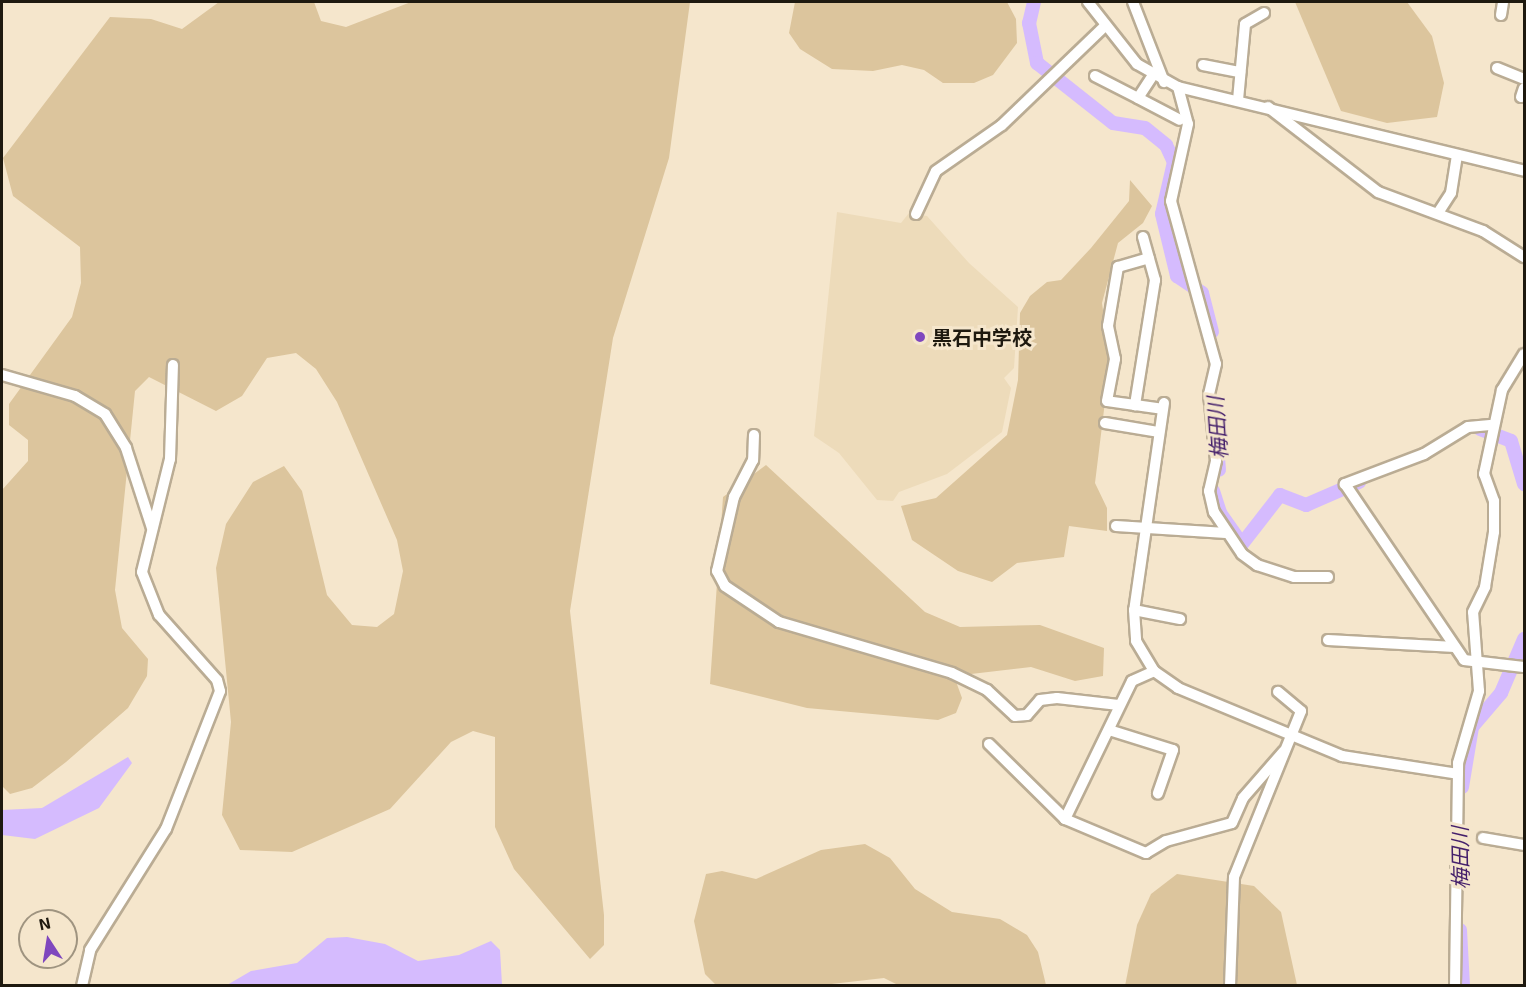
<!DOCTYPE html>
<html>
<head>
<meta charset="utf-8">
<style>
  body { margin:0 }
  #map { position:relative; width:1526px; height:987px; overflow:hidden; background:#f5e6cc; font-family:"Exo 2","Noto Sans JP",sans-serif }
  div>[style] { position:absolute }
  [style*='--x'] { left:calc(var(--x)*1px); top:calc(var(--y)*1px); width:calc(var(--w)*1px); rotate:calc(var(--a)*1deg) }
  .built>* { inset:0; background:#eddbba }
  .green>* { inset:0; background:#dcc59d }
  .water>* { inset:0; background:#d5bbfe }
  .river>* { height:14px; margin:-7px; padding:0 7px; transform-origin:7px; border-radius:7px; background:#d5bbfe }
  .roads { filter:drop-shadow(2px 0 #baac94) drop-shadow(-2px 0 #baac94) drop-shadow(0 2px #baac94) drop-shadow(0 -2px #baac94) }
  .minor>* { height:10px; margin:-5px; padding:0 5px; transform-origin:5px; border-radius:5px; background:#fff }
  .dots>* { width:16px; height:16px; translate:-50% -50%; box-sizing:border-box; border:3px solid #f5e6cc; border-radius:50% }
  span { translate:-50% -50%; white-space:nowrap; text-align:center; line-height:1.15; -webkit-text-stroke:6px #f5e6cc; paint-order:stroke }
  .poi-label { font-size:20px; color:#1e190f; font-weight:700 }
  .left { translate:0 -50%; text-align:left }
  .water-label { font-size:21px; color:#441f6b; font-style:italic }
  .frame { position:absolute; inset:0; border:3px solid #1e190f; pointer-events:none }
  .north { position:absolute; left:18px; top:909px; width:60px; height:60px; box-sizing:border-box; background:#f5e6cc; border:2px solid #9f9480; border-radius:50%; rotate:348deg; font-size:16px; font-weight:700; line-height:24px; text-align:center; color:#1e190f }
  .north::after { content:''; display:block; margin:auto; width:21px; height:27px; background:#7f47be; clip-path:polygon(50% 0,100% 100%,50% 72%,0 100%) }
</style>
</head>
<body>
<div id="map">
  <div class="built">
    <div style="clip-path:polygon(837px 212px,901px 223px,909px 213px,927px 216px,969px 263px,1018px 307px,1014px 368px,1004px 378px,1011px 388px,1002px 432px,947px 474px,899px 492px,893px 501px,877px 500px,839px 453px,814px 436px)"></div>
  </div>
  <div class="green">
    <div style="clip-path:polygon(219px 2px,314px 2px,321px 21px,346px 27px,411px 2px,690px 2px,669px 158px,613px 338px,570px 611px,604px 915px,604px 945px,590px 959px,514px 869px,495px 827px,495px 737px,473px 731px,451px 742px,390px 809px,292px 852px,240px 850px,222px 815px,231px 722px,216px 568px,226px 524px,253px 482px,284px 466px,302px 491px,327px 595px,352px 625px,377px 627px,394px 614px,403px 571px,397px 540px,337px 402px,316px 369px,296px 353px,267px 358px,242px 396px,216px 411px,149px 377px,135px 391px,115px 590px,122px 628px,148px 659px,147px 676px,128px 708px,66px 762px,32px 788px,10px 794px,2px 786px,2px 490px,28px 461px,28px 440px,9px 425px,9px 404px,72px 317px,81px 283px,80px 247px,13px 196px,3px 158px,110px 17px,151px 19px,182px 29px)"></div>
    <div style="clip-path:polygon(795px 2px,1007px 2px,1016px 19px,1017px 43px,993px 75px,974px 83px,943px 83px,924px 70px,902px 65px,873px 71px,832px 69px,800px 49px,789px 33px)"></div>
    <div style="clip-path:polygon(1295px 2px,1407px 2px,1432px 36px,1444px 83px,1437px 117px,1387px 123px,1341px 111px)"></div>
    <div style="clip-path:polygon(1130px 180px,1152px 206px,1143px 223px,1118px 243px,1102px 303px,1110px 361px,1095px 483px,1107px 508px,1107px 531px,1069px 526px,1064px 557px,1017px 563px,992px 582px,958px 571px,912px 540px,901px 506px,936px 498px,1007px 435px,1018px 380px,1020px 313px,1030px 296px,1047px 282px,1061px 280px,1091px 248px,1129px 201px)"></div>
    <div style="clip-path:polygon(766px 465px,925px 612px,960px 627px,1040px 625px,1104px 648px,1103px 676px,1075px 681px,1031px 667px,954px 676px,962px 698px,956px 713px,938px 720px,807px 708px,710px 684px,723px 497px)"></div>
    <div style="clip-path:polygon(865px 844px,890px 858px,915px 889px,952px 912px,1000px 919px,1027px 935px,1038px 952px,1046px 985px,900px 986px,884px 978px,814px 986px,717px 986px,705px 974px,694px 921px,706px 874px,722px 871px,756px 879px,821px 850px)"></div>
    <div style="clip-path:polygon(1177px 874px,1254px 886px,1281px 912px,1297px 985px,1125px 986px,1137px 925px,1151px 894px)"></div>
  </div>
  <div class="water">
    <div style="clip-path:polygon(128px 757px,132px 763px,99px 808px,35px 839px,2px 835px,2px 810px,42px 808px)"></div>
    <div style="clip-path:polygon(347px 937px,385px 944px,418px 961px,459px 955px,491px 941px,500px 950px,502px 985px,227px 985px,251px 971px,297px 963px,327px 938px)"></div>
  </div>
  <div class="river">
    <div style="--x:1034;--y:2;--w:22;--a:103"></div>
    <div style="--x:1029;--y:23;--w:41;--a:78.7"></div>
    <div style="--x:1037;--y:63;--w:97;--a:38.3"></div>
    <div style="--x:1113;--y:123;--w:32;--a:9"></div>
    <div style="--x:1145;--y:128;--w:27;--a:39"></div>
    <div style="--x:1166;--y:145;--w:19;--a:65"></div>
    <div style="--x:1174;--y:162;--w:53;--a:103"></div>
    <div style="--x:1162;--y:214;--w:64;--a:76.4"></div>
    <div style="--x:1177;--y:276;--w:30;--a:34"></div>
    <div style="--x:1202;--y:293;--w:40;--a:75.6"></div>
    <div style="--x:1214;--y:409;--w:61;--a:85.3"></div>
    <div style="--x:1480;--y:429;--w:33;--a:21"></div>
    <div style="--x:1511;--y:441;--w:45;--a:73.2"></div>
    <div style="--x:1213;--y:491;--w:23;--a:72"></div>
    <div style="--x:1220;--y:513;--w:38;--a:55"></div>
    <div style="--x:1242;--y:544;--w:62;--a:-52.2"></div>
    <div style="--x:1280;--y:495;--w:28;--a:21"></div>
    <div style="--x:1306;--y:505;--w:58;--a:-23.5"></div>
    <div style="--x:1462;--y:787;--w:61;--a:-80.5"></div>
    <div style="--x:1472;--y:727;--w:45;--a:-49.5"></div>
    <div style="--x:1501;--y:693;--w:59;--a:-66.9"></div>
    <div style="--x:1460;--y:930;--w:56;--a:86.9"></div>
  </div>
  <div class="roads">
    <div class="minor">
      <div style="--x:1088;--y:2;--w:79;--a:51.7"></div>
      <div style="--x:1137;--y:64;--w:47;--a:29.3"></div>
      <div style="--x:1178;--y:87;--w:356;--a:13.6"></div>
      <div style="--x:1133;--y:2;--w:86;--a:68.8"></div>
      <div style="--x:1501;--y:15;--w:13;--a:-81"></div>
      <div style="--x:1203;--y:65;--w:38;--a:11"></div>
      <div style="--x:1497;--y:68;--w:29;--a:22"></div>
      <div style="--x:1153;--y:75;--w:27;--a:123"></div>
      <div style="--x:1138;--y:98;--w:47;--a:27.6"></div>
      <div style="--x:1095;--y:76;--w:48;--a:27.1"></div>
      <div style="--x:1178;--y:87;--w:38;--a:75"></div>
      <div style="--x:1188;--y:124;--w:79;--a:102.4"></div>
      <div style="--x:1171;--y:201;--w:169;--a:74.6"></div>
      <div style="--x:1216;--y:364;--w:31;--a:103"></div>
      <div style="--x:1209;--y:394;--w:67;--a:84"></div>
      <div style="--x:1216;--y:461;--w:31;--a:103"></div>
      <div style="--x:1209;--y:491;--w:22;--a:77"></div>
      <div style="--x:1214;--y:512;--w:50;--a:56.3"></div>
      <div style="--x:1242;--y:554;--w:19;--a:36"></div>
      <div style="--x:1257;--y:565;--w:39;--a:18"></div>
      <div style="--x:1294;--y:577;--w:34;--a:0"></div>
      <div style="--x:1521;--y:97;--w:9;--a:-72"></div>
      <div style="--x:1238;--y:100;--w:76;--a:-84.7"></div>
      <div style="--x:1245;--y:24;--w:22;--a:-30"></div>
      <div style="--x:1268;--y:107;--w:139;--a:37.7"></div>
      <div style="--x:1378;--y:192;--w:112;--a:20.4"></div>
      <div style="--x:1483;--y:231;--w:49;--a:32.4"></div>
      <div style="--x:1438;--y:213;--w:24;--a:-57"></div>
      <div style="--x:1451;--y:193;--w:37;--a:-81"></div>
      <div style="--x:916;--y:214;--w:47;--a:-65.1"></div>
      <div style="--x:936;--y:171;--w:80;--a:-34.9"></div>
      <div style="--x:1002;--y:125;--w:143;--a:-43.9"></div>
      <div style="--x:1143;--y:237;--w:45;--a:74.4"></div>
      <div style="--x:1155;--y:280;--w:127;--a:99.1"></div>
      <div style="--x:1135;--y:405;--w:27;--a:8"></div>
      <div style="--x:2;--y:375;--w:76;--a:16"></div>
      <div style="--x:75;--y:396;--w:35;--a:31"></div>
      <div style="--x:105;--y:414;--w:40;--a:58"></div>
      <div style="--x:126;--y:448;--w:84;--a:72"></div>
      <div style="--x:1164;--y:403;--w:209;--a:98.2"></div>
      <div style="--x:1134;--y:610;--w:31;--a:86"></div>
      <div style="--x:1136;--y:641;--w:35;--a:59"></div>
      <div style="--x:1154;--y:671;--w:29;--a:35"></div>
      <div style="--x:1178;--y:688;--w:178;--a:22.5"></div>
      <div style="--x:1342;--y:756;--w:117;--a:8.8"></div>
      <div style="--x:1135;--y:405;--w:28;--a:-172"></div>
      <div style="--x:1107;--y:401;--w:43;--a:-79.2"></div>
      <div style="--x:1115;--y:359;--w:34;--a:-102"></div>
      <div style="--x:1108;--y:326;--w:60;--a:-80.4"></div>
      <div style="--x:1118;--y:267;--w:32;--a:-16"></div>
      <div style="--x:1105;--y:423;--w:55;--a:9.5"></div>
      <div style="--x:1490;--y:425;--w:22;--a:175"></div>
      <div style="--x:1468;--y:427;--w:52;--a:148.5"></div>
      <div style="--x:1424;--y:454;--w:85;--a:159.2"></div>
      <div style="--x:1345;--y:484;--w:212;--a:55.9"></div>
      <div style="--x:1464;--y:660;--w:60;--a:6.7"></div>
      <div style="--x:754;--y:435;--w:25;--a:92"></div>
      <div style="--x:753;--y:460;--w:42;--a:117.2"></div>
      <div style="--x:734;--y:497;--w:76;--a:102.9"></div>
      <div style="--x:717;--y:571;--w:17;--a:62"></div>
      <div style="--x:725;--y:586;--w:65;--a:33.7"></div>
      <div style="--x:779;--y:622;--w:180;--a:16.4"></div>
      <div style="--x:952;--y:673;--w:39;--a:26"></div>
      <div style="--x:987;--y:690;--w:38;--a:43"></div>
      <div style="--x:1015;--y:716;--w:12;--a:-5"></div>
      <div style="--x:1027;--y:715;--w:20;--a:-49"></div>
      <div style="--x:1040;--y:700;--w:17;--a:-7"></div>
      <div style="--x:1057;--y:698;--w:62;--a:6.4"></div>
      <div style="--x:1116;--y:526;--w:110;--a:3.6"></div>
      <div style="--x:1134;--y:610;--w:47;--a:11.1"></div>
      <div style="--x:1328;--y:640;--w:127;--a:3.2"></div>
      <div style="--x:1109;--y:730;--w:67;--a:17.4"></div>
      <div style="--x:1173;--y:750;--w:46;--a:109.2"></div>
      <div style="--x:989;--y:744;--w:107;--a:44.6"></div>
      <div style="--x:1065;--y:819;--w:88;--a:22.8"></div>
      <div style="--x:1146;--y:853;--w:23;--a:-31"></div>
      <div style="--x:1166;--y:841;--w:68;--a:-15.3"></div>
      <div style="--x:1232;--y:823;--w:27;--a:-66"></div>
      <div style="--x:1243;--y:798;--w:62;--a:-48.9"></div>
      <div style="--x:1065;--y:819;--w:153;--a:-64.1"></div>
      <div style="--x:1132;--y:681;--w:24;--a:-24"></div>
      <div style="--x:1483;--y:838;--w:42;--a:9.7"></div>
      <div style="--x:82;--y:986;--w:37;--a:-77"></div>
      <div style="--x:90;--y:950;--w:143;--a:-57.9"></div>
      <div style="--x:166;--y:829;--w:148;--a:-68.6"></div>
      <div style="--x:220;--y:691;--w:11;--a:-105"></div>
      <div style="--x:217;--y:680;--w:87;--a:-131.7"></div>
      <div style="--x:159;--y:615;--w:46;--a:-111.6"></div>
      <div style="--x:142;--y:572;--w:116;--a:-76.1"></div>
      <div style="--x:170;--y:459;--w:94;--a:-88.2"></div>
      <div style="--x:1230;--y:986;--w:109;--a:-87.9"></div>
      <div style="--x:1234;--y:877;--w:179;--a:-68"></div>
      <div style="--x:1301;--y:711;--w:30;--a:-140"></div>
      <div style="--x:1455;--y:986;--w:223;--a:-89.2"></div>
      <div style="--x:1458;--y:763;--w:75;--a:-73.7"></div>
      <div style="--x:1479;--y:691;--w:79;--a:-94.3"></div>
      <div style="--x:1473;--y:612;--w:28;--a:-64"></div>
      <div style="--x:1485;--y:587;--w:56;--a:-80.7"></div>
      <div style="--x:1494;--y:532;--w:31;--a:-90"></div>
      <div style="--x:1494;--y:501;--w:29;--a:-110"></div>
      <div style="--x:1484;--y:474;--w:86;--a:-77.9"></div>
      <div style="--x:1502;--y:390;--w:42;--a:-58.6"></div>
    </div>
  </div>
  <div class="dots">
    <div style="left:920px;top:337px;background:#7f47be"></div>
  </div>
  <div class="poi-label">
    <span class="left" style="left:932px;top:337px">黒石中学校</span>
  </div>
  <div class="water-label">
    <span style="left:1217px;top:428px;rotate:-94deg">梅田川</span>
    <span style="left:1460px;top:858px;rotate:-91deg">梅田川</span>
  </div>
  <div class="frame"></div>
  <div class="north">N</div>
</div>
</body>
</html>
